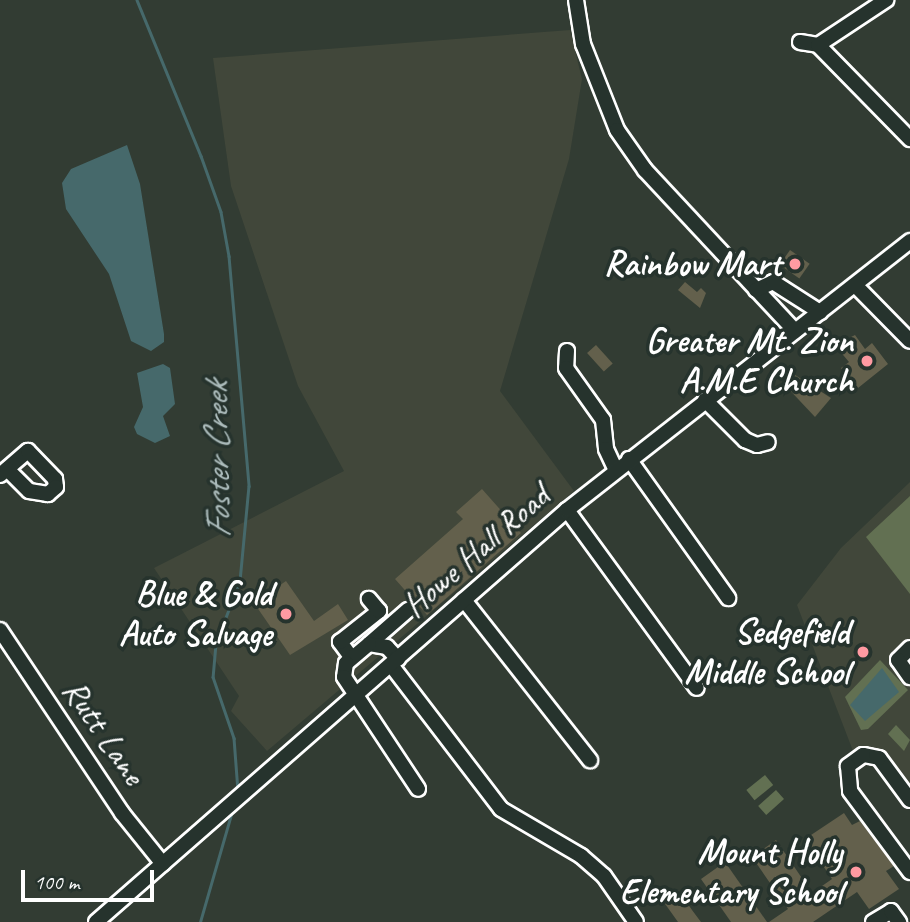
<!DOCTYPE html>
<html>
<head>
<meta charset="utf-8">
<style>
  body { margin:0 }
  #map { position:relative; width:910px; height:922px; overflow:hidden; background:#323c33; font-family:Caveat,sans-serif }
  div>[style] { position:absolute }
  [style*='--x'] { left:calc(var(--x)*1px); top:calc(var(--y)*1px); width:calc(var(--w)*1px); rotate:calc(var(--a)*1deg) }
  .built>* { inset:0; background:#41473a }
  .green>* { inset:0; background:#627052; transform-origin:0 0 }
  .water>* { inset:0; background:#46696b }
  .stream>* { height:2.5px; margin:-1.25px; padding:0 1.25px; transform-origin:1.25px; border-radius:1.25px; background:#46696b }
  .building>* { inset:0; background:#63604c; transform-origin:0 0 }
  .roads { filter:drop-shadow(2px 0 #fff) drop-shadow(-2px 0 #fff) drop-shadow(0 2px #fff) drop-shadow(0 -2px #fff) }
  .minor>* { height:14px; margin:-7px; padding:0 7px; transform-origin:7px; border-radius:7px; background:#26332d }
  .dots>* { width:19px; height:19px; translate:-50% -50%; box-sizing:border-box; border:4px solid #26332d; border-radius:50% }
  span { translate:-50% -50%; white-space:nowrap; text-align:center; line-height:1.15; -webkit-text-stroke:7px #26332d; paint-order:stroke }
  .poi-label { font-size:35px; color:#fff; font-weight:700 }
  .right { translate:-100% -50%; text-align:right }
  .street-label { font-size:35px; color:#fff }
  .water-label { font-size:37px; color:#acbcbc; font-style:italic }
  .scale { position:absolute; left:21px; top:870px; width:133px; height:32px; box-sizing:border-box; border:4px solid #fff; border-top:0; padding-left:9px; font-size:21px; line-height:24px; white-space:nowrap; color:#fff; -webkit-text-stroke:5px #26332d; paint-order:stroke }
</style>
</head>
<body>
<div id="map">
  <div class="built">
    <div style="clip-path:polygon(570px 30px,582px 79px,569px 159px,500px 391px,574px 491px,267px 751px,231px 711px,239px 696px,154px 568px,344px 471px,298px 386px,231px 186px,213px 58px)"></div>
    <div style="clip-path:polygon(910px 482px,910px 799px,885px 764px,853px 751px,797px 605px,841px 548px)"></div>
  </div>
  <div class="green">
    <div style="clip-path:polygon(910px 496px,910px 594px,866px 537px)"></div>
    <div style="clip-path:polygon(880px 660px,908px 690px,868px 729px,861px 730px,845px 697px)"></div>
    <div style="clip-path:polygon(896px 725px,910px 740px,904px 751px,888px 734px)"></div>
    <div style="left:765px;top:775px;width:13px;height:24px;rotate:51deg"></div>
    <div style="left:776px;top:790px;width:12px;height:24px;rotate:48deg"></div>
  </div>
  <div class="water">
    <div style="clip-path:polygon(127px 145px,140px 184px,164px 334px,164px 342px,151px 351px,131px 341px,109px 274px,66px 209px,62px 183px,71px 169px)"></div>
    <div style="clip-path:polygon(163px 364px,170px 368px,175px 404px,163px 416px,170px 436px,155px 443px,137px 434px,134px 427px,143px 407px,137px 373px)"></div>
    <div style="clip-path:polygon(882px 668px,899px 692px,865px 721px,850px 705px)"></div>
  </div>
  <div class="stream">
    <div style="--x:137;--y:0;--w:169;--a:67.7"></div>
    <div style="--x:201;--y:156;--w:59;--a:70.3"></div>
    <div style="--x:221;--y:212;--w:45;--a:79.7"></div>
    <div style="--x:229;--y:256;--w:231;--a:85"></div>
    <div style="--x:249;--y:486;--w:95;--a:95.4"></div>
    <div style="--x:240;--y:581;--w:67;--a:110.9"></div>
    <div style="--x:216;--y:644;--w:33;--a:95"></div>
    <div style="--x:213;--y:677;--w:65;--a:71"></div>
    <div style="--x:234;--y:738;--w:53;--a:85.7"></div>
    <div style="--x:200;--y:922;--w:116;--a:-73.9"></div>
  </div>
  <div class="building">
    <div style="left:790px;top:250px;width:24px;height:18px;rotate:35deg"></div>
    <div style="clip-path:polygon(685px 282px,697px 292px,701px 288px,706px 293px,700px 308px,678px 290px)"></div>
    <div style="clip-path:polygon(855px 335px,865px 349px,872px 343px,888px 364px,858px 388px,841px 368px,849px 362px,838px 349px,841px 342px)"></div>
    <div style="left:596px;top:345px;width:25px;height:12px;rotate:48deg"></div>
    <div style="clip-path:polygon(792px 373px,831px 398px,815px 417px,783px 383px)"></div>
    <div style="clip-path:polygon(482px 489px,521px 533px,427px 615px,395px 579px,463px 519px,456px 512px)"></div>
    <div style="clip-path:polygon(286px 581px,314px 621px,338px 604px,348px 620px,290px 655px,254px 603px)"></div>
    <div style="clip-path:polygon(844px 813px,852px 825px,860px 821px,894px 866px,886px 871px,899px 889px,869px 909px,857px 892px,813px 922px,769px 922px,788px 909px,752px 857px,776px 840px,812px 893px,832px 879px,805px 839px)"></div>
    <div style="clip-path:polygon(725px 862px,767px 922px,731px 922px,701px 879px)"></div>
    <div style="clip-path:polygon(678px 890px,692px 910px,701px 922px,678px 922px,663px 901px)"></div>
  </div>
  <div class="roads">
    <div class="minor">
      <div style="--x:576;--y:0;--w:45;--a:81"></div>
      <div style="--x:583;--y:44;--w:92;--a:68.4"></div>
      <div style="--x:617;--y:130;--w:49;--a:55"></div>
      <div style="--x:645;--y:170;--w:220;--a:47"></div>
      <div style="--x:800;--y:42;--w:18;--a:9"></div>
      <div style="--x:818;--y:45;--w:132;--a:45.6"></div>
      <div style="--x:818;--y:45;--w:82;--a:-33.5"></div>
      <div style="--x:855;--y:285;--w:78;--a:45.5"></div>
      <div style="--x:756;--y:290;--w:19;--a:-25"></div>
      <div style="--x:773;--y:282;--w:56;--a:32.6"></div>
      <div style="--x:567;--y:351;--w:17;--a:93"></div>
      <div style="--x:566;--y:368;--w:64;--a:54.6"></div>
      <div style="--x:603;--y:420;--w:29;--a:84"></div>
      <div style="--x:606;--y:449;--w:23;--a:65"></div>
      <div style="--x:705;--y:400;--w:57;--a:45"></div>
      <div style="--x:745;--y:440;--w:13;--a:23"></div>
      <div style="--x:757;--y:445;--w:11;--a:-15"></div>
      <div style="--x:629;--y:459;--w:171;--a:54.5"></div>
      <div style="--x:0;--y:475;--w:37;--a:-41"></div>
      <div style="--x:28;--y:451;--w:39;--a:46"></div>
      <div style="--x:55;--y:479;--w:8;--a:83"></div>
      <div style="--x:56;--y:487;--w:11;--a:139"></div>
      <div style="--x:48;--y:494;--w:19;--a:-171"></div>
      <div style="--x:29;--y:491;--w:31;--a:-135"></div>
      <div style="--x:567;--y:510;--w:220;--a:53.9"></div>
      <div style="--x:464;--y:600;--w:204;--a:51.8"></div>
      <div style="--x:0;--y:630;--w:220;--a:56.3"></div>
      <div style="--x:122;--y:813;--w:65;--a:51.2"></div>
      <div style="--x:369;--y:644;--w:52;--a:-41.1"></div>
      <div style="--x:910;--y:648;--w:17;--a:135"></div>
      <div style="--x:898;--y:660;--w:21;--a:55"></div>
      <div style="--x:351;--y:657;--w:19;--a:-126"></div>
      <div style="--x:340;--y:642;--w:50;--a:-38.5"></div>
      <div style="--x:379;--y:611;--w:16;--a:-130"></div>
      <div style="--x:398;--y:659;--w:16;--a:-133"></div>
      <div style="--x:387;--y:647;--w:18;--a:-171"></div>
      <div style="--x:369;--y:644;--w:30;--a:140"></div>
      <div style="--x:346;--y:663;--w:14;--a:98"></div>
      <div style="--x:344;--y:677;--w:134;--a:56.5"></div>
      <div style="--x:391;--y:665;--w:181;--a:52.6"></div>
      <div style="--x:501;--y:809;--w:93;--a:30.4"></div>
      <div style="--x:581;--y:856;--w:30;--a:41"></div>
      <div style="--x:604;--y:876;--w:56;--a:55.2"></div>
      <div style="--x:910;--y:800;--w:52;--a:-126.4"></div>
      <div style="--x:879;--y:758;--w:16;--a:-169"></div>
      <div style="--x:863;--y:755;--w:19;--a:144"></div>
      <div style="--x:848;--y:766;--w:25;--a:85"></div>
      <div style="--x:850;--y:791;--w:101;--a:53.5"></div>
      <div style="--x:96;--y:922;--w:626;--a:-41.18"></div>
      <div style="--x:567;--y:510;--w:436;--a:-38.1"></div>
      <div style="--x:873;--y:922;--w:21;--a:-31"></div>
      <div style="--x:891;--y:911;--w:14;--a:54"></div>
    </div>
  </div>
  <div class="dots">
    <div style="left:795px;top:264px;background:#ff9aa2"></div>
    <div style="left:867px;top:361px;background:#ff9aa2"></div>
    <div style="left:286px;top:614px;background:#ff9aa2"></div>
    <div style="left:863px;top:652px;background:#ff9aa2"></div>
    <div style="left:856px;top:872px;background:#ff9aa2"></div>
  </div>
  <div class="poi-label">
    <span class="right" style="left:781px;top:264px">Rainbow Mart</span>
    <span class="right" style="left:853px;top:361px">Greater Mt. Zion<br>A.M.E Church</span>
    <span class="right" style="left:272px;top:614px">Blue &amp; Gold<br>Auto Salvage</span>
    <span class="right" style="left:849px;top:652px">Sedgefield<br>Middle School</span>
    <span class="right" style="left:842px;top:872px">Mount Holly<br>Elementary School</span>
  </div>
  <div class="street-label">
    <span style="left:476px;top:551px;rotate:-41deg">Howe Hall Road</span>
    <span style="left:104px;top:732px;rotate:56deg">Rutt Lane</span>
  </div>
  <div class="water-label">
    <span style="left:217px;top:460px;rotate:-91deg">Foster Creek</span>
  </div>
  <div class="scale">100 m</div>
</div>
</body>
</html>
